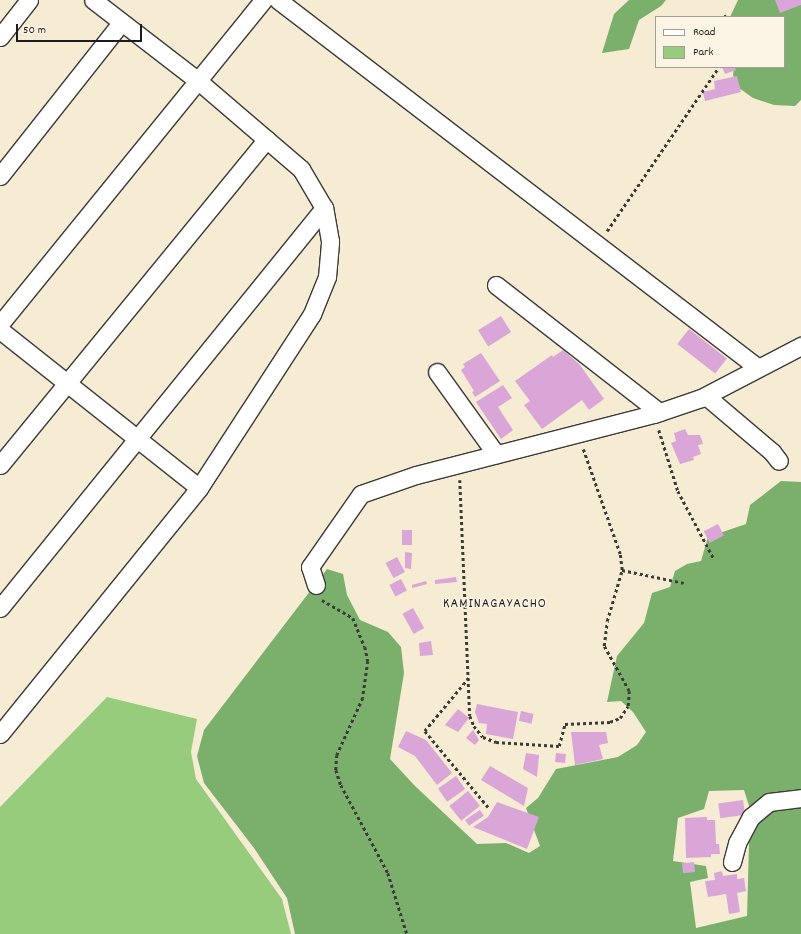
<!DOCTYPE html>
<html>
<head>
<meta charset="utf-8">
<style>
  body { margin:0 }
  #map { position:relative; width:801px; height:934px; overflow:hidden; background:#f6ebd3; font-family:Dekko,sans-serif }
  div>[style] { position:absolute }
  [style*='--x'] { left:calc(var(--x)*1px); top:calc(var(--y)*1px); width:calc(var(--w)*1px); rotate:calc(var(--a)*1deg) }
  .green>* { inset:0; background:#98cc7d }
  .forest>* { inset:0; background:#7ab06c }
  .building>* { inset:0; background:#d9a6d7; transform-origin:0 0 }
  .path>* { height:2.5px; margin-top:-1.25px; transform-origin:0; background:repeating-linear-gradient(90deg,#3d3b37 0 3px,transparent 0 6px) }
  .roads { filter:drop-shadow(1px 0 #3d3b37) drop-shadow(-1px 0 #3d3b37) drop-shadow(0 1px #3d3b37) drop-shadow(0 -1px #3d3b37) }
  .street>* { height:17px; margin:-8.5px; padding:0 8.5px; transform-origin:8.5px; border-radius:8.5px; background:#fff }
  span { translate:-50% -50%; white-space:nowrap; text-align:center; line-height:1.15; -webkit-text-stroke:3px #fcf5e5; paint-order:stroke }
  .neighbourhood-label { font-size:14px; color:#1c1c1c; letter-spacing:1px }
  .legend { position:absolute; left:655px; top:16px; width:130px; height:52px; box-sizing:border-box; background:#fcf5e5; border:1px solid #a29e95; margin:0; padding:5px 7px; list-style:none; font-size:12px; color:#1c1c1c }
  .legend li { display:flex; align-items:center; gap:8px; height:20px }
  .legend b { width:20px; border:1px solid #a29e95 }
  .scale { position:absolute; left:16px; top:24px; width:126px; height:18px; box-sizing:border-box; border:2px solid #1c1c1c; border-top:0; padding-left:5px; font-size:12px; line-height:14px; white-space:nowrap; color:#1c1c1c; -webkit-text-stroke:3px #fcf5e5; paint-order:stroke }
</style>
</head>
<body>
<div id="map">
  <div class="green">
    <div style="clip-path:polygon(107px 697px,197px 719px,191px 752px,196px 779px,282px 899px,291px 934px,0 934px,0 807px)"></div>
  </div>
  <div class="forest">
    <div style="clip-path:polygon(629px 0,666px 0,661px 6px,639px 20px,629px 49px,602px 53px,614px 14px)"></div>
    <div style="clip-path:polygon(738px 0,801px 0,801px 100px,795px 106px,774px 105px,753px 98px,739px 88px,733px 75px,734px 67px,784px 67px,784px 17px,730px 17px)"></div>
    <div style="clip-path:polygon(evenodd,781px 481px,801px 482px,801px 934px,295px 934px,287px 898px,254px 848px,204px 783px,197px 756px,204px 730px,327px 569px,343px 574px,347px 595px,360px 620px,388px 632px,401px 647px,404px 673px,390px 759px,415px 786px,477px 844px,506px 843px,529px 853px,540px 846px,526px 808px,538px 798px,556px 769px,618px 757px,637px 745px,646px 732px,633px 712px,621px 701px,607px 702px,617px 656px,644px 623px,652px 593px,670px 587px,675px 571px,687px 564px,701px 561px,708px 537px,746px 524px,750px 505px,781px 481px,744px 790px,750px 809px,747px 916px,696px 928px,690px 882px,708px 878px,706px 866px,673px 861px,678px 818px,704px 809px,709px 791px,744px 790px)"></div>
  </div>
  <div class="building">
    <div style="clip-path:polygon(775px 0,801px 0,801px 5px,780px 13px)"></div>
    <div style="clip-path:polygon(722px 67px,735px 67px,736px 70px,725px 74px)"></div>
    <div style="clip-path:polygon(737px 76px,741px 92px,705px 101px,703px 92px,715px 89px,714px 81px)"></div>
    <div style="left:501px;top:316px;width:19px;height:27px;rotate:58deg"></div>
    <div style="left:689px;top:329px;width:48px;height:19px;rotate:38deg"></div>
    <div style="clip-path:polygon(563px 350px,580px 365px,604px 399px,589px 410px,582px 400px,542px 429px,524px 405px,530px 401px,515px 381px,552px 355px,553px 357px)"></div>
    <div style="clip-path:polygon(481px 353px,500px 381px,475px 397px,472px 392px,474px 391px,461px 370px,465px 367px,463px 364px)"></div>
    <div style="clip-path:polygon(503px 385px,512px 398px,498px 407px,513px 430px,501px 439px,476px 402px)"></div>
    <div style="clip-path:polygon(685px 429px,688px 435px,700px 435px,703px 444px,698px 445px,701px 454px,693px 457px,694px 460px,680px 464px,671px 443px,676px 441px,674px 433px)"></div>
    <div style="left:718px;top:524px;width:13px;height:16px;rotate:63deg"></div>
    <div style="left:402px;top:530px;width:10px;height:15px"></div>
    <div style="clip-path:polygon(405px 552px,412px 553px,411px 569px,405px 568px)"></div>
    <div style="left:397px;top:557px;width:17px;height:13px;rotate:62deg"></div>
    <div style="clip-path:polygon(456px 577px,457px 582px,435px 584px,435px 580px)"></div>
    <div style="left:401px;top:579px;width:13px;height:13px;rotate:63deg"></div>
    <div style="clip-path:polygon(426px 581px,427px 584px,412px 588px,412px 585px)"></div>
    <div style="left:413px;top:608px;width:23px;height:12px;rotate:61deg"></div>
    <div style="clip-path:polygon(431px 641px,433px 655px,420px 656px,419px 643px)"></div>
    <div style="clip-path:polygon(477px 704px,518px 712px,513px 739px,486px 734px,487px 724px,479px 723px,475px 712px)"></div>
    <div style="clip-path:polygon(458px 709px,469px 718px,458px 732px,445px 725px)"></div>
    <div style="left:521px;top:711px;width:13px;height:10px;rotate:13deg"></div>
    <div style="clip-path:polygon(473px 730px,479px 740px,475px 745px,466px 738px)"></div>
    <div style="clip-path:polygon(406px 731px,426px 740px,452px 773px,437px 785px,415px 756px,398px 747px)"></div>
    <div style="clip-path:polygon(571px 732px,606px 732px,608px 743px,599px 745px,603px 759px,575px 765px)"></div>
    <div style="clip-path:polygon(526px 753px,539px 755px,537px 777px,523px 769px)"></div>
    <div style="left:556px;top:753px;width:10px;height:9px;rotate:6deg"></div>
    <div style="clip-path:polygon(490px 766px,528px 788px,524px 806px,481px 780px)"></div>
    <div style="left:456px;top:776px;width:16px;height:22px;rotate:55deg"></div>
    <div style="left:468px;top:791px;width:19px;height:24px;rotate:51deg"></div>
    <div style="left:743px;top:800px;width:15px;height:25px;rotate:82deg"></div>
    <div style="clip-path:polygon(497px 802px,539px 817px,527px 849px,473px 827px,488px 817px)"></div>
    <div style="left:480px;top:810px;width:7px;height:18px;rotate:56deg"></div>
    <div style="clip-path:polygon(707px 817px,707px 820px,715px 820px,716px 844px,719px 844px,720px 854px,711px 854px,711px 857px,686px 858px,685px 818px)"></div>
    <div style="left:694px;top:862px;width:10px;height:12px;rotate:84deg"></div>
    <div style="clip-path:polygon(722px 871px,723px 876px,737px 874px,737px 879px,744px 878px,746px 891px,737px 893px,740px 912px,729px 914px,726px 894px,708px 897px,705px 881px,715px 880px,714px 873px)"></div>
  </div>
  <div class="path">
    <div style="--x:724;--y:15;--w:3;--a:45"></div>
    <div style="--x:607;--y:231;--w:199;--a:-55.7"></div>
    <div style="--x:659;--y:430;--w:64;--a:72.7"></div>
    <div style="--x:678;--y:491;--w:77;--a:62.1"></div>
    <div style="--x:460;--y:480;--w:236;--a:87.6"></div>
    <div style="--x:470;--y:716;--w:11;--a:68"></div>
    <div style="--x:474;--y:726;--w:14;--a:51"></div>
    <div style="--x:483;--y:737;--w:14;--a:21"></div>
    <div style="--x:496;--y:742;--w:63;--a:3.6"></div>
    <div style="--x:559;--y:746;--w:23;--a:-75"></div>
    <div style="--x:565;--y:724;--w:45;--a:-2.5"></div>
    <div style="--x:610;--y:722;--w:11;--a:-22"></div>
    <div style="--x:620;--y:718;--w:14;--a:-56"></div>
    <div style="--x:628;--y:706;--w:15;--a:-86"></div>
    <div style="--x:629;--y:691;--w:51;--a:-119.1"></div>
    <div style="--x:604;--y:646;--w:25;--a:-83"></div>
    <div style="--x:607;--y:621;--w:53;--a:-73.6"></div>
    <div style="--x:622;--y:570;--w:16;--a:-97"></div>
    <div style="--x:620;--y:554;--w:111;--a:-109.4"></div>
    <div style="--x:622;--y:570;--w:63;--a:11.8"></div>
    <div style="--x:322;--y:600;--w:36;--a:30"></div>
    <div style="--x:353;--y:618;--w:31;--a:68"></div>
    <div style="--x:365;--y:647;--w:14;--a:78"></div>
    <div style="--x:368;--y:661;--w:37;--a:98"></div>
    <div style="--x:363;--y:698;--w:63;--a:114.5"></div>
    <div style="--x:337;--y:755;--w:15;--a:94"></div>
    <div style="--x:336;--y:770;--w:16;--a:72"></div>
    <div style="--x:341;--y:785;--w:100;--a:61.9"></div>
    <div style="--x:388;--y:873;--w:64;--a:72.7"></div>
    <div style="--x:469;--y:678;--w:69;--a:129.7"></div>
    <div style="--x:425;--y:731;--w:99;--a:50.3"></div>
  </div>
  <div class="roads">
    <div class="street">
      <div style="--x:278;--y:0;--w:603;--a:37.46"></div>
      <div style="--x:0;--y:37;--w:47;--a:-51.9"></div>
      <div style="--x:0;--y:176;--w:195;--a:-51.7"></div>
      <div style="--x:496;--y:285;--w:207;--a:37.9"></div>
      <div style="--x:0;--y:324;--w:417;--a:-50.9"></div>
      <div style="--x:0;--y:330;--w:254;--a:38.4"></div>
      <div style="--x:437;--y:372;--w:101;--a:54.3"></div>
      <div style="--x:706;--y:396;--w:87;--a:40.3"></div>
      <div style="--x:772;--y:452;--w:11;--a:52"></div>
      <div style="--x:0;--y:465;--w:421;--a:-50.7"></div>
      <div style="--x:316;--y:585;--w:19;--a:-108"></div>
      <div style="--x:310;--y:567;--w:89;--a:-55.1"></div>
      <div style="--x:361;--y:494;--w:58;--a:-19.1"></div>
      <div style="--x:416;--y:475;--w:246;--a:-14.4"></div>
      <div style="--x:654;--y:414;--w:50;--a:-18.8"></div>
      <div style="--x:701;--y:398;--w:113;--a:-27.5"></div>
      <div style="--x:0;--y:608;--w:515;--a:-50.99"></div>
      <div style="--x:0;--y:734;--w:316;--a:-51"></div>
      <div style="--x:199;--y:488;--w:207;--a:-57"></div>
      <div style="--x:312;--y:314;--w:40;--a:-68"></div>
      <div style="--x:327;--y:277;--w:36;--a:-85"></div>
      <div style="--x:330;--y:241;--w:34;--a:-100"></div>
      <div style="--x:324;--y:208;--w:45;--a:-120.5"></div>
      <div style="--x:301;--y:169;--w:137;--a:-139.4"></div>
      <div style="--x:197;--y:80;--w:131;--a:-142.4"></div>
      <div style="--x:732;--y:862;--w:20;--a:-75"></div>
      <div style="--x:737;--y:843;--w:30;--a:-62"></div>
      <div style="--x:751;--y:817;--w:23;--a:-40"></div>
      <div style="--x:769;--y:802;--w:32;--a:-7"></div>
    </div>
  </div>
  <div class="neighbourhood-label">
    <span style="left:495px;top:604px">KAMINAGAYACHO</span>
  </div>
  <ul class="legend">
  <li><b style="height:5px;background:#fff"></b>Road</li>
  <li><b style="height:11px;background:#98cc7d"></b>Park</li>
  </ul>
  <div class="scale">50 m</div>
</div>
</body>
</html>
